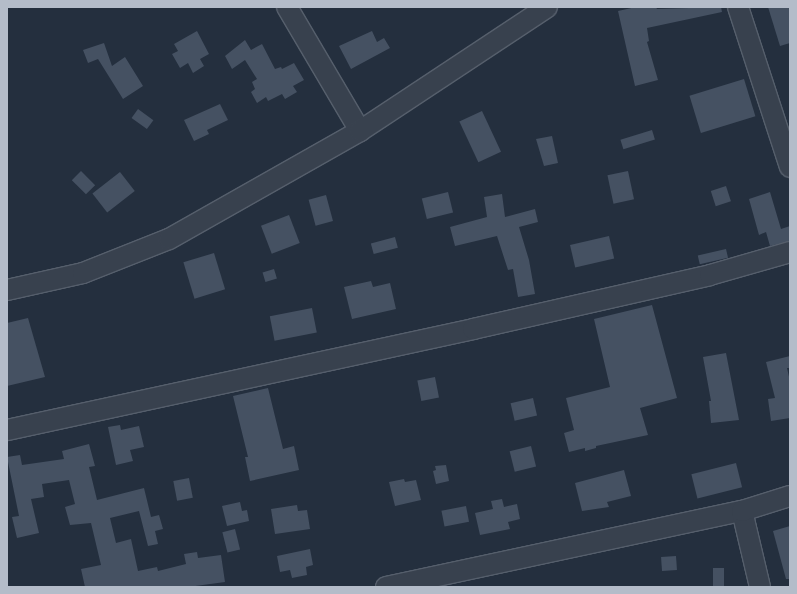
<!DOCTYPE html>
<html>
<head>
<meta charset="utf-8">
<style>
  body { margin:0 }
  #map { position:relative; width:797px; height:594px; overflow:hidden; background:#242f3e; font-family:Quicksand,sans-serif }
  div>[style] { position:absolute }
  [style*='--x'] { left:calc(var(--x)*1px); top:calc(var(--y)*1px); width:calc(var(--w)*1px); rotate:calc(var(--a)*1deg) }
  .building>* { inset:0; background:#455162; transform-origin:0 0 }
  .roads { filter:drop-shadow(1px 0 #565f6c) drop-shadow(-1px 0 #565f6c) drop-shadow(0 1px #565f6c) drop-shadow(0 -1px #565f6c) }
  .minor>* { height:20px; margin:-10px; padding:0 10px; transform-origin:10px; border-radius:10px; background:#38414e }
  span { translate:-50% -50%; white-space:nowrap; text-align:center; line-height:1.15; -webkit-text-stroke:4px #1d2633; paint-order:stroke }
  .frame { position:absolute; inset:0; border:8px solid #b4bcc9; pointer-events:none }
</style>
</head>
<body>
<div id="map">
  <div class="building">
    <div style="clip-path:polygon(636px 7px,656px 7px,657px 9px,721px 7px,722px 12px,647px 28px,649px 41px,647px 42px,658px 80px,635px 86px,618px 11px)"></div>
    <div style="clip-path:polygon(768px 7px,790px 7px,790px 43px,780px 46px)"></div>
    <div style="clip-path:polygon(197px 31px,209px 54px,200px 59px,204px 66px,193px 73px,188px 63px,180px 68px,172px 54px,178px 51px,174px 44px)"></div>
    <div style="clip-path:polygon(372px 31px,377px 42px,384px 38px,390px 48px,351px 69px,339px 46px)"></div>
    <div style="clip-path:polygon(245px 40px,251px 50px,262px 44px,275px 69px,281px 67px,282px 69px,294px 63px,304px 80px,293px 86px,297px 92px,285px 99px,282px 94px,268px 101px,266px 97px,257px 103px,251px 92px,255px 89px,252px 82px,257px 79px,245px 60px,232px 69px,225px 56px)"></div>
    <div style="clip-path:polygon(104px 43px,112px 66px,125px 57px,143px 86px,123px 99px,98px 59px,88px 63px,83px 50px)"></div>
    <div style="left:744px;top:79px;width:39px;height:57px;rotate:73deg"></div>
    <div style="clip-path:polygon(220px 104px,228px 120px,207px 130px,209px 134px,194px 141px,184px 120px)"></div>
    <div style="left:138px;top:109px;width:19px;height:11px;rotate:36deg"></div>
    <div style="left:482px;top:111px;width:45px;height:25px;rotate:65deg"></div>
    <div style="left:652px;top:130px;width:10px;height:33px;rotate:73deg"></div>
    <div style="clip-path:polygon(552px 136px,558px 163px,544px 166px,536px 139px)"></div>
    <div style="left:81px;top:171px;width:20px;height:13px;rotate:45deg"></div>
    <div style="left:628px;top:171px;width:29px;height:21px;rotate:78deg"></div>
    <div style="left:120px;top:172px;width:24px;height:35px;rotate:52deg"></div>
    <div style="left:726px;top:186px;width:16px;height:16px;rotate:72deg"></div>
    <div style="left:448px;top:192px;width:21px;height:27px;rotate:76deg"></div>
    <div style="clip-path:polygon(770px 192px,781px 229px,790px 226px,790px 241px,770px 246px,766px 232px,759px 235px,749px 199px)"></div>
    <div style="clip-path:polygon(502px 194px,505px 217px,535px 209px,538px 222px,519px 227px,529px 260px,535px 294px,518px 297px,513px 269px,508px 270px,497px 236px,455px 246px,450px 227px,487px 217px,484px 197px)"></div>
    <div style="left:326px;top:195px;width:27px;height:18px;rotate:75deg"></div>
    <div style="left:289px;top:215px;width:30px;height:30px;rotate:69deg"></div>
    <div style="left:609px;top:236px;width:23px;height:40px;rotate:77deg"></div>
    <div style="left:395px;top:237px;width:11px;height:25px;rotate:75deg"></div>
    <div style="left:726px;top:249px;width:9px;height:29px;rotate:77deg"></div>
    <div style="left:214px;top:253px;width:38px;height:32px;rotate:73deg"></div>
    <div style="left:274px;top:269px;width:10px;height:12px;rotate:73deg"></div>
    <div style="clip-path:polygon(371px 281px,373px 287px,390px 283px,396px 309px,352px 319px,344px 287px)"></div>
    <div style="clip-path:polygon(652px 305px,677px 398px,640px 408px,648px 435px,596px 446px,596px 448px,585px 451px,585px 448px,569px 452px,564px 433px,574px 430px,566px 398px,610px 387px,594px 319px)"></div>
    <div style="left:312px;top:308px;width:25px;height:43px;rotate:79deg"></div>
    <div style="clip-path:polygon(28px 318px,45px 377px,7px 386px,7px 323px)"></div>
    <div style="clip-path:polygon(726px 353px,739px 420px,711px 423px,709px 401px,711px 401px,703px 357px)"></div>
    <div style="clip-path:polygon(790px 356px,790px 368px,787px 368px,790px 381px,790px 418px,771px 421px,768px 399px,775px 398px,766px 362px)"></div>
    <div style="left:435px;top:377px;width:21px;height:18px;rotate:79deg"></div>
    <div style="clip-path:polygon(268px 388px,283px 449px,294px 446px,299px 470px,250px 481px,245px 457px,248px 457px,233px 396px)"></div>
    <div style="left:533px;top:398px;width:18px;height:23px;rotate:77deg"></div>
    <div style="clip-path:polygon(120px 425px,121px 430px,139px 426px,144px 447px,130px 450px,133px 461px,116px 465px,108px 427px)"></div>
    <div style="clip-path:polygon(89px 444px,95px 466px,89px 467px,97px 500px,144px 488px,151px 517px,159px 515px,163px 529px,155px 531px,158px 544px,148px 546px,139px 511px,110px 518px,116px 543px,131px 539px,138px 571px,157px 567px,158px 571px,186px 564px,184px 554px,197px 552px,198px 558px,221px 555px,225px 582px,188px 587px,85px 587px,81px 569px,101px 565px,91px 523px,70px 525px,65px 507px,75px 504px,69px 480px,42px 484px,44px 497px,31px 499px,39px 533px,17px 538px,12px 517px,19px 516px,7px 457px,20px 455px,22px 465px,64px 459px,62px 451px)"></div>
    <div style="left:531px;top:446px;width:21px;height:22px;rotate:76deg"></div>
    <div style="left:736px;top:463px;width:25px;height:46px;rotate:76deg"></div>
    <div style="clip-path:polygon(446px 465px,449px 481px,436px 484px,433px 471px,436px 470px,435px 466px)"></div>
    <div style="clip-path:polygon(624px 470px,631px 496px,607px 502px,609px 507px,582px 511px,575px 483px)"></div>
    <div style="left:189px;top:478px;width:20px;height:16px;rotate:79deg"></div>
    <div style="clip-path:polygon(404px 479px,405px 482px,416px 480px,421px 500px,395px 506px,389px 482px)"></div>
    <div style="clip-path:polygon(502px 499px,504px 507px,517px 504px,520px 519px,508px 522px,510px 529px,480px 535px,475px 513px,493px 509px,491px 501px)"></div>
    <div style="clip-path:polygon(240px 502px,242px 511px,247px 510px,249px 521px,227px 526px,222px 506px)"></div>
    <div style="clip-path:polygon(297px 505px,298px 511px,307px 510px,310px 529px,275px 534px,271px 509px)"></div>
    <div style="left:466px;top:506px;width:16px;height:25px;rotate:79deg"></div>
    <div style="clip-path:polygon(790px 526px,790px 579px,786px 579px,773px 531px)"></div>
    <div style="left:235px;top:529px;width:21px;height:13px;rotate:76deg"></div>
    <div style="clip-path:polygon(310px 549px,313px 565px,306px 567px,307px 575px,292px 578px,290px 570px,280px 572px,277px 556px)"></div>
    <div style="left:676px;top:556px;width:14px;height:15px;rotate:86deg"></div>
    <div style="left:713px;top:568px;width:11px;height:19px"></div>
  </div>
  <div class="roads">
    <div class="minor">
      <div style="--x:287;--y:7;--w:144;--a:59.5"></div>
      <div style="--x:738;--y:7;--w:168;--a:72"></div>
      <div style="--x:7;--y:290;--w:78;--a:-12.6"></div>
      <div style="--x:83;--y:273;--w:92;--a:-21.6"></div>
      <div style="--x:169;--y:239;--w:219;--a:-29.5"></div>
      <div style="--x:360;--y:131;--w:224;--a:-33.5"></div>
      <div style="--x:7;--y:430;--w:477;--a:-12.2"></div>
      <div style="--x:473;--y:329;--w:243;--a:-12.8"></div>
      <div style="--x:710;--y:275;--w:83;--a:-16"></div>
      <div style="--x:386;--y:587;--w:364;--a:-12.1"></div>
      <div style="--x:760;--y:587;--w:78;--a:-103.3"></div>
      <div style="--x:742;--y:511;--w:50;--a:-17.4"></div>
    </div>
  </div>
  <div class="frame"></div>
</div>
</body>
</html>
